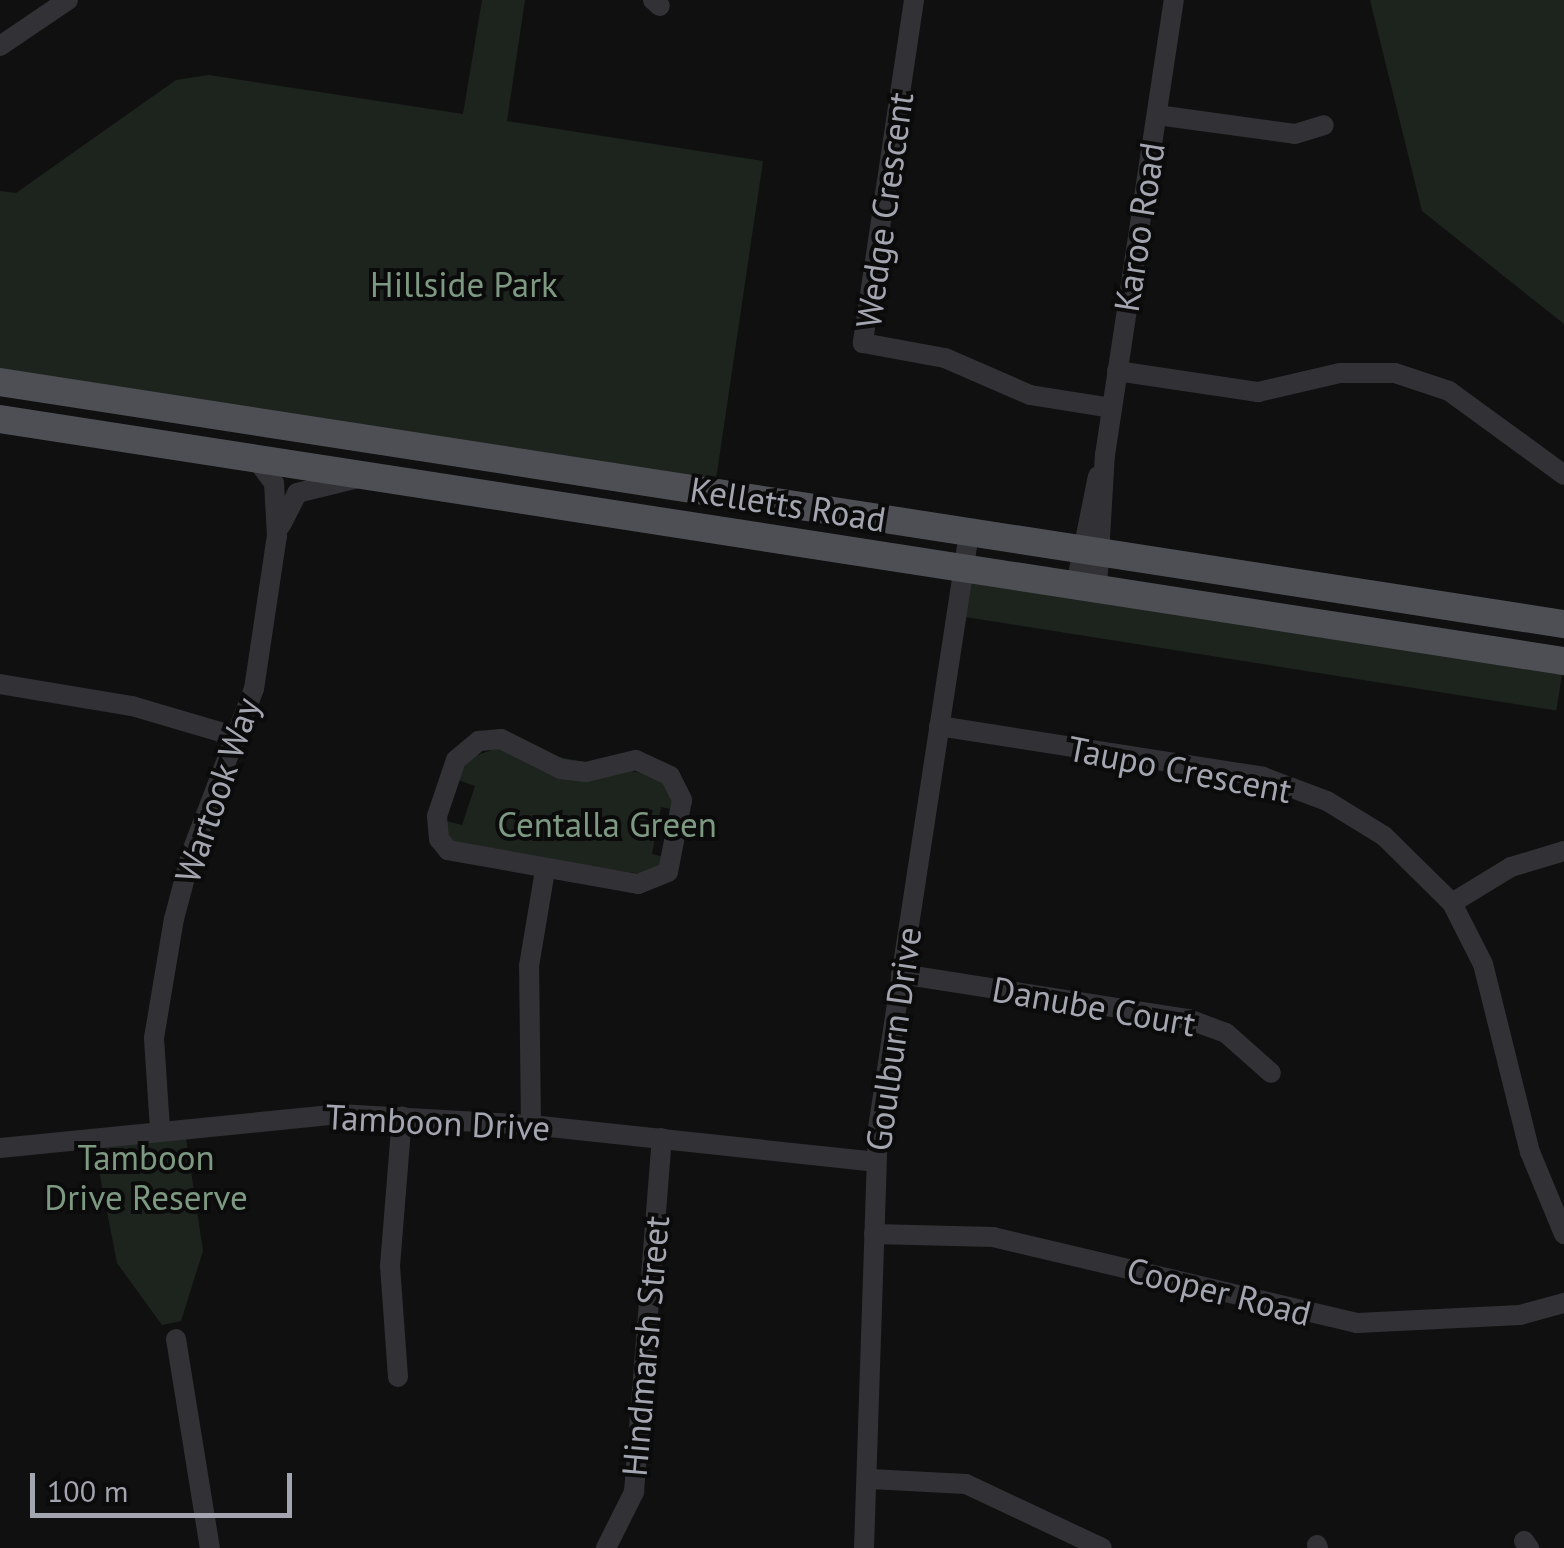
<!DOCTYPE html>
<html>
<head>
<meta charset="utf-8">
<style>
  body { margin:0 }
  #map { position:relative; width:1564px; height:1548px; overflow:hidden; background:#101011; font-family:"PT Sans",sans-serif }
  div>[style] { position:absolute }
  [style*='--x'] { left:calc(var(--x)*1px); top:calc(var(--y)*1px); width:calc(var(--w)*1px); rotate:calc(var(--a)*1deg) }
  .green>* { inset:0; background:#1d241e; transform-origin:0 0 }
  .minor>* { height:20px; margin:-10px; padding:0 10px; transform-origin:10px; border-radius:10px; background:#323236 }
  .major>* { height:28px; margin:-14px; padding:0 14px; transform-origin:14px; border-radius:14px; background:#4e4f55 }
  span { translate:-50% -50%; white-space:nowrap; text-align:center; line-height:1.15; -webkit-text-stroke:8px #0c0b0c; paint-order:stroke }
  .street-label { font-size:35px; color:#a3a6b0 }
  .park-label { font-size:35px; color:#7d9981 }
  .scale { position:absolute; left:30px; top:1473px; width:262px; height:45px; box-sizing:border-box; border:5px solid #a3a6b0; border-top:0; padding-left:12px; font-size:30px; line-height:35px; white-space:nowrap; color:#a3a6b0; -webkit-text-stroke:8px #0c0b0c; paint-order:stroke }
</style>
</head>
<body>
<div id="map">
  <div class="green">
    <div style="clip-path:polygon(482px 0,525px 0,507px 121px,763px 161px,714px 493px,0 382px,0 191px,16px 193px,176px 80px,209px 75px,463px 114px)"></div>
    <div style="clip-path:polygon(1370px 0,1564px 0,1564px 324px,1422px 211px)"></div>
    <div style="left:963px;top:570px;width:608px;height:46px;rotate:9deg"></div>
    <div style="clip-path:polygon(502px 746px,662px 777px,676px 810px,661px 807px,652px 854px,668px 858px,655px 876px,450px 845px,442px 820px,462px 825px,475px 786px,455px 779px,465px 760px)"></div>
    <div style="clip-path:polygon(184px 1125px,203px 1251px,181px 1321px,162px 1325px,117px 1263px,93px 1140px)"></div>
  </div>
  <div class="minor">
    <div style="--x:653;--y:0;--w:9;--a:41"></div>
    <div style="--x:914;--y:0;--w:347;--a:98.5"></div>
    <div style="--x:863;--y:343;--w:83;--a:10.4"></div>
    <div style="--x:945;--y:358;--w:93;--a:23.5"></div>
    <div style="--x:1030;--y:395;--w:82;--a:9.1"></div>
    <div style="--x:0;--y:46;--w:82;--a:-34.1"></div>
    <div style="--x:1157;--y:115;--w:139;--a:7.8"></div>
    <div style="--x:1295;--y:134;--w:30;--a:-17"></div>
    <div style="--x:1117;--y:371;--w:143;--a:8.5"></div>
    <div style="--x:1258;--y:392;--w:84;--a:-13"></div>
    <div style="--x:1340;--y:373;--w:55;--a:0"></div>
    <div style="--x:1395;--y:373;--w:57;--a:18.4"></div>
    <div style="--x:1449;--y:391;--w:142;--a:36.1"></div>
    <div style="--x:281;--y:525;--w:36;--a:-63"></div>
    <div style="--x:297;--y:493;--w:60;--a:-13.6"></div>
    <div style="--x:1076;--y:585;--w:111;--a:-78.6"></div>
    <div style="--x:1097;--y:588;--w:133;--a:-86.6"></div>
    <div style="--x:1105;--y:455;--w:460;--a:-81.4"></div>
    <div style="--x:0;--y:684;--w:134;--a:9.5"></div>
    <div style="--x:132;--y:706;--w:109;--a:16.4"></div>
    <div style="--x:939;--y:726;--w:328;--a:8.9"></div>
    <div style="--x:1263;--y:777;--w:68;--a:20.6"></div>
    <div style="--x:1327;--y:801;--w:67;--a:31.6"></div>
    <div style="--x:1384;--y:836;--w:95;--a:44.6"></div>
    <div style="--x:1452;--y:903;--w:68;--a:63.1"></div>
    <div style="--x:1483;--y:964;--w:194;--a:76"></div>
    <div style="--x:1530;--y:1152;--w:89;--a:67.5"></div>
    <div style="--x:501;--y:739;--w:67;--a:26.6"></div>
    <div style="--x:561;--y:769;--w:25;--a:7"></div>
    <div style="--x:586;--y:772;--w:51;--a:-13.5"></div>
    <div style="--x:636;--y:760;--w:38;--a:25"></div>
    <div style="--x:670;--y:776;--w:27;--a:63"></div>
    <div style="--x:682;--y:800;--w:73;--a:101"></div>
    <div style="--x:668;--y:872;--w:32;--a:158"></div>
    <div style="--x:638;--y:884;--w:193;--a:-169.9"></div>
    <div style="--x:448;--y:850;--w:14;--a:-129"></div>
    <div style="--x:439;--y:839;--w:23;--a:-95"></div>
    <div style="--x:437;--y:816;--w:59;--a:-71.3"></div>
    <div style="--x:456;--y:760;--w:30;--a:-40"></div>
    <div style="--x:479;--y:741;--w:22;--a:-5"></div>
    <div style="--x:1452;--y:903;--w:69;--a:-31.4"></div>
    <div style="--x:1511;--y:867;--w:55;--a:-16.8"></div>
    <div style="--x:901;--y:974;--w:291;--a:8.9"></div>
    <div style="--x:1188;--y:1019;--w:40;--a:20.2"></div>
    <div style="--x:1226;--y:1033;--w:60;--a:41.6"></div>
    <div style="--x:531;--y:1125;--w:159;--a:-90.7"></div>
    <div style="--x:529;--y:966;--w:97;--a:-80.5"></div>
    <div style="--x:160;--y:1129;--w:91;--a:-93.8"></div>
    <div style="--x:154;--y:1038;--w:121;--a:-80.5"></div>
    <div style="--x:174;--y:919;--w:70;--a:-75.2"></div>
    <div style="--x:192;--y:851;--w:173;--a:-69.1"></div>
    <div style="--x:254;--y:689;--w:155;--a:-81.5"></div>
    <div style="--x:277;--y:536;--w:53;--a:-93.2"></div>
    <div style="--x:274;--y:483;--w:31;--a:-127"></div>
    <div style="--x:0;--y:1148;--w:341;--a:-5.7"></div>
    <div style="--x:339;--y:1114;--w:192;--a:3.3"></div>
    <div style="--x:531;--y:1125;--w:346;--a:6.1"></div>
    <div style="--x:874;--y:1234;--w:119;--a:1.4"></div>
    <div style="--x:993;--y:1237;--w:374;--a:13.3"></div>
    <div style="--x:1357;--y:1323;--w:163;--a:-2.8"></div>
    <div style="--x:1520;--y:1315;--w:46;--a:-15.3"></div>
    <div style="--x:176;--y:1339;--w:212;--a:80.8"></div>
    <div style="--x:398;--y:1377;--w:111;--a:-94.1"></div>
    <div style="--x:390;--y:1266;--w:150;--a:-85.4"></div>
    <div style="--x:870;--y:1479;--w:96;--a:3"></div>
    <div style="--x:966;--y:1484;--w:150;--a:25.2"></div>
    <div style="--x:1524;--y:1541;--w:9;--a:54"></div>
    <div style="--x:1317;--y:1545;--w:3;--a:72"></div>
    <div style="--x:606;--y:1548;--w:63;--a:-63.4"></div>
    <div style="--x:634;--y:1492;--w:355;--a:-85.5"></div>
    <div style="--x:864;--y:1548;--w:420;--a:-88.1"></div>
    <div style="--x:878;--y:1128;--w:602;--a:-81.3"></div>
  </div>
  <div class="major">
    <div style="--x:0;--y:382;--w:1583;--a:8.8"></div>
    <div style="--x:0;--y:419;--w:1583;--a:8.8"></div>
  </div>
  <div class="street-label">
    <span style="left:884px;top:210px;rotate:-82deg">Wedge Crescent</span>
    <span style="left:1139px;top:227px;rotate:-81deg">Karoo Road</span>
    <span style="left:788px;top:504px;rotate:9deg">Kelletts Road</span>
    <span style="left:1180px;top:769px;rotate:11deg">Taupo Crescent</span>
    <span style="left:217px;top:790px;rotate:-71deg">Wartook Way</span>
    <span style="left:1094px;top:1006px;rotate:10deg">Danube Court</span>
    <span style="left:893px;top:1039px;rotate:-82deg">Goulburn Drive</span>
    <span style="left:438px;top:1122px;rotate:3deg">Tamboon Drive</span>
    <span style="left:1219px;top:1291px;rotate:14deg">Cooper Road</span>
    <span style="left:645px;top:1346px;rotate:-85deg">Hindmarsh Street</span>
  </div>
  <div class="park-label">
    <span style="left:464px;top:284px">Hillside Park</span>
    <span style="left:607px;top:824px">Centalla Green</span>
    <span style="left:146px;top:1177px">Tamboon<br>Drive Reserve</span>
  </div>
  <div class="scale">100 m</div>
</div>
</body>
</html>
